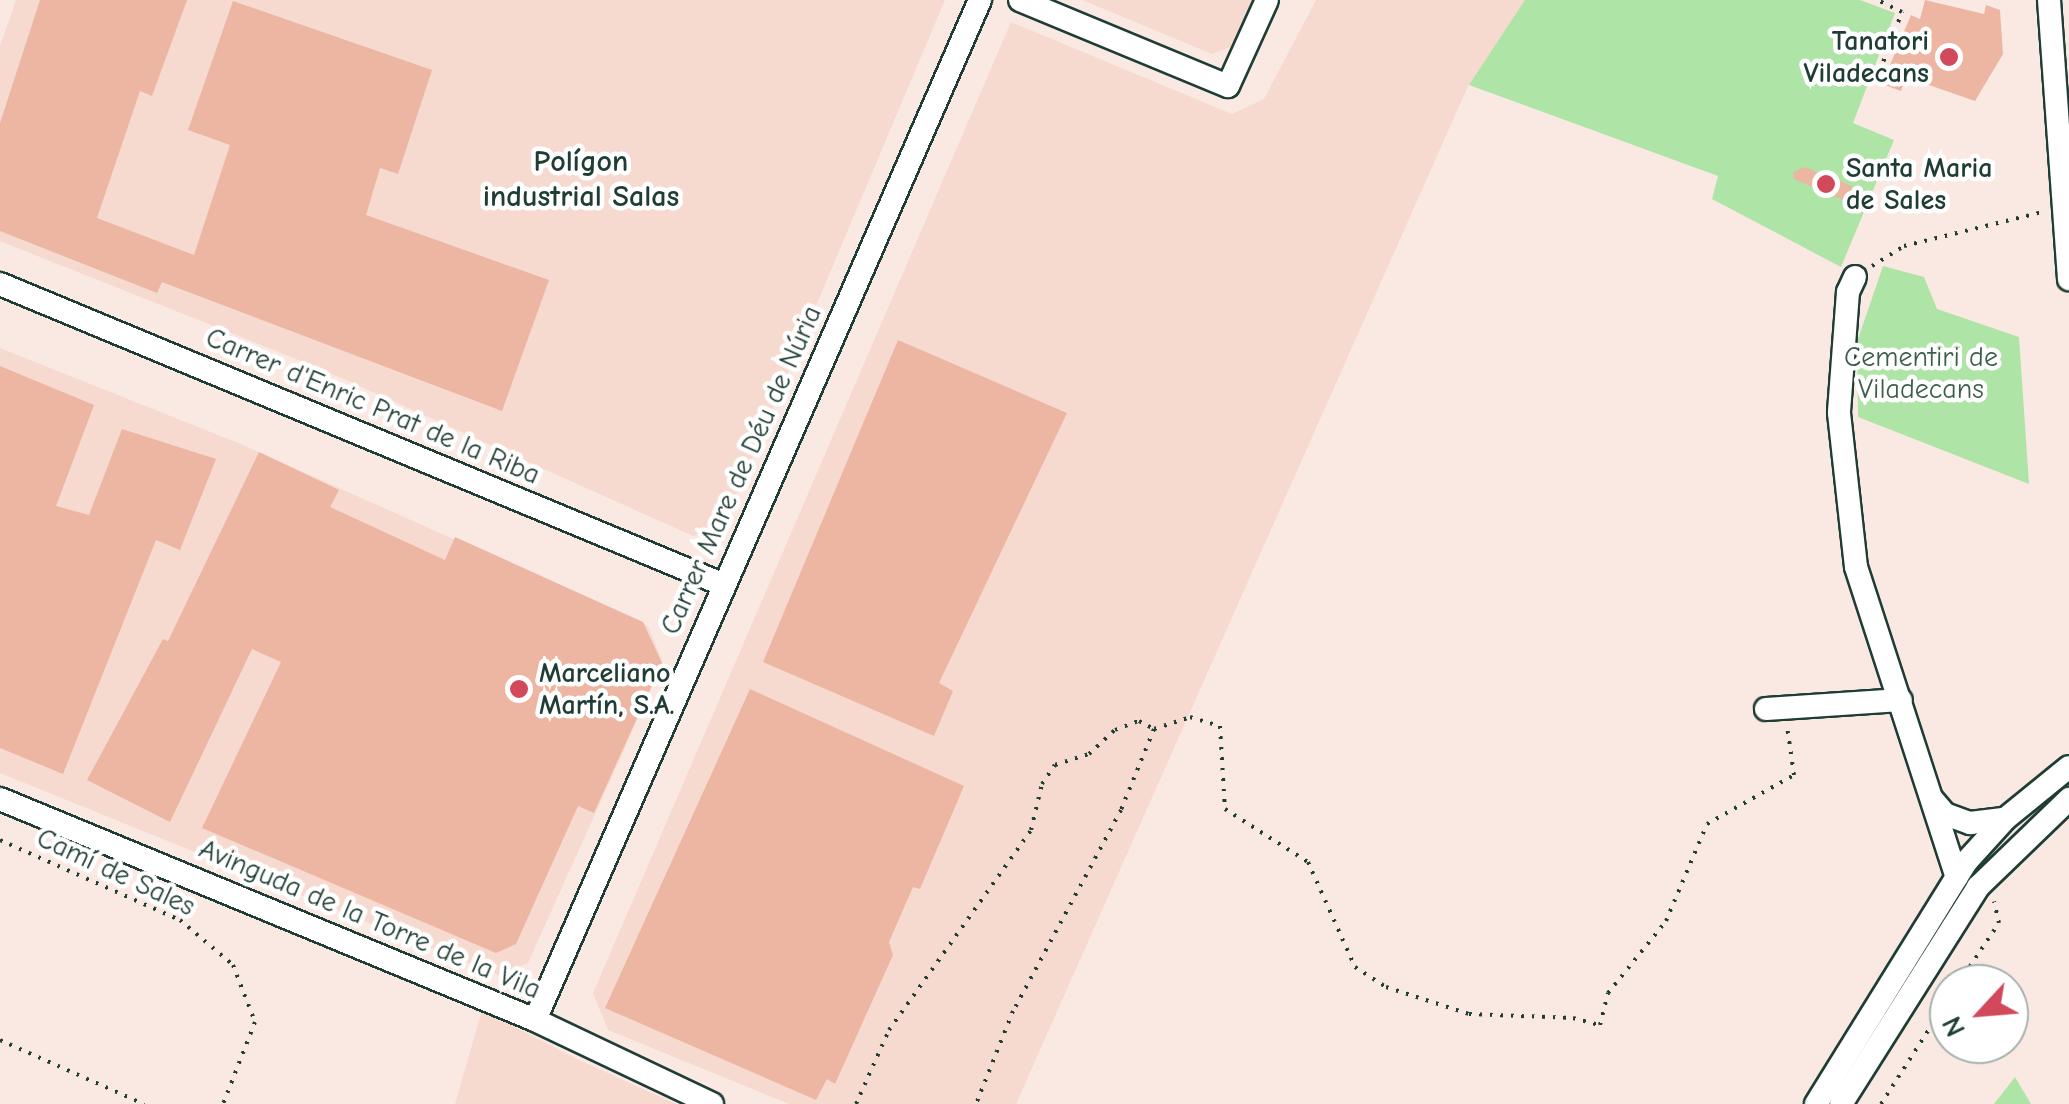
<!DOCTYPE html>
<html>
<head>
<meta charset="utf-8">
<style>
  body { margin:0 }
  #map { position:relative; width:2069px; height:1104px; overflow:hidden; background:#fae9e3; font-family:"Comic Neue",sans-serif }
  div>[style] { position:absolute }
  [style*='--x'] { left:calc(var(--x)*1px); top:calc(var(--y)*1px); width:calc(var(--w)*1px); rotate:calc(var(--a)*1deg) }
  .built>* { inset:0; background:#f6dad0 }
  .green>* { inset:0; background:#aee4a6 }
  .building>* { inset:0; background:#edb6a2 }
  .path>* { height:4px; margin-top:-2px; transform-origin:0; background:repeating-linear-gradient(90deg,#1f3d34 0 2.5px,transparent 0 10.5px) }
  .roads { filter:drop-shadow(2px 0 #1f3d34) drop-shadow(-2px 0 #1f3d34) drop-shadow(0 2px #1f3d34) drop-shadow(0 -2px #1f3d34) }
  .minor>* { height:22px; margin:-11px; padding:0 11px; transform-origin:11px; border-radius:11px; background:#fff }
  .dots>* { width:28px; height:28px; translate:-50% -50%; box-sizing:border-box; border:5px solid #fff; border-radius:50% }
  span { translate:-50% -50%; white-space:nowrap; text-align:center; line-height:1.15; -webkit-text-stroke:9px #fff; paint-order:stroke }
  .poi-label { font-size:28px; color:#1f3d34; font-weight:700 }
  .right { translate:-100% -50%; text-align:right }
  .left { translate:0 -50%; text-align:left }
  .park-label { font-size:28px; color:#3c5e4b }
  .street-label { font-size:28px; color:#1f3d34 }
  .neighbourhood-label { font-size:30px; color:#1f3d34; font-weight:700 }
  .north { position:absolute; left:1929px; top:964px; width:100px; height:100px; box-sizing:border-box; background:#fff; border:2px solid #a5b1ae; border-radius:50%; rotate:244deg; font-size:28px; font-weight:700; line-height:40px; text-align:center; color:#1f3d34 }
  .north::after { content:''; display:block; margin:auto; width:35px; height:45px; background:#d1495b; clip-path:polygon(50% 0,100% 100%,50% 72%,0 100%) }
</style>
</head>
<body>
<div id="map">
  <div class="built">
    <div style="clip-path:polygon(16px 0,945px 0,724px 524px,693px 536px,321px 369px,0 241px,0 46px)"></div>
    <div style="clip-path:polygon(1082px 0,1253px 0,1231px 47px,1212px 54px)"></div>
    <div style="clip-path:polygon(1316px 0,1536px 0,1477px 86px,1469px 84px,1016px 1104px,789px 1104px,608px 1030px,593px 993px,1011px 22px,1232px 114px,1264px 99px)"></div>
    <div style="clip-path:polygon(0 348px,243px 445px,648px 626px,663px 663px,528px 963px,499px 975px,485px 970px,0 773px)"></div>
    <div style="clip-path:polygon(482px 1010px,577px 1059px,676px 1104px,455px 1104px)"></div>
  </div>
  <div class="green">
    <div style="clip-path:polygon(1525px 0,1860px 0,1895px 13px,1853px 123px,1894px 140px,1841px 267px,1712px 199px,1718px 176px,1469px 85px)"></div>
    <div style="clip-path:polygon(1883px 266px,1924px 277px,1937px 309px,2019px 337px,2029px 484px,1858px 417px,1857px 342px)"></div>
    <div style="clip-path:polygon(2015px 1077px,2031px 1104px,1994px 1104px)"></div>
  </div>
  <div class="building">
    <div style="clip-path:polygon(40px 0,187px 0,152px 96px,140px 91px,97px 218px,194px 255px,230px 145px,188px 130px,233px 1px,432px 70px,398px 174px,380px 168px,366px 215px,549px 280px,502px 411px,162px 282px,157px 293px,0 231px,0 123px)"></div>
    <div style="clip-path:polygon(1925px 0,1984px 14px,1986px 5px,2000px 10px,2003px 54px,1975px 101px,1906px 77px,1901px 91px,1882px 84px,1911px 15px,1920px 19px)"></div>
    <div style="clip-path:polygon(1805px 167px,1852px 186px,1846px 201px,1794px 179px,1793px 172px)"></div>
    <div style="clip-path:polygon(898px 340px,1067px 413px,939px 683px,953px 691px,934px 736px,763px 662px)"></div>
    <div style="clip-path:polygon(0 366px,94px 405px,56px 506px,89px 515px,122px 429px,216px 459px,180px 550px,156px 540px,63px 774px,0 748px)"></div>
    <div style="clip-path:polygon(259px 452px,339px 490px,330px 507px,445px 560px,455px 537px,643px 622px,662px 663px,594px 813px,578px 806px,516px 944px,496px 953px,202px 828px,281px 662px,252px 649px,170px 822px,87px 780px,163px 639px,168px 641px)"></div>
    <div style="clip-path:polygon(750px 689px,964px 786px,920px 889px,913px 887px,889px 942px,893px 955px,835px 1084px,827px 1079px,816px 1100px,605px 1008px)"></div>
  </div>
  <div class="path">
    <div style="--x:1876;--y:81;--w:74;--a:-69.4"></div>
    <div style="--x:1902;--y:12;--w:28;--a:-154"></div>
    <div style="--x:1872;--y:266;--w:38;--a:-32"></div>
    <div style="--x:1904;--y:246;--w:142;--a:-13.8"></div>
    <div style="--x:1154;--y:729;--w:38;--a:-18"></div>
    <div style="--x:1190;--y:717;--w:31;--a:17"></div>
    <div style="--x:1220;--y:726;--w:83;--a:86.6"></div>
    <div style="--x:1225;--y:809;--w:98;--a:32.6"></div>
    <div style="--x:1308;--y:862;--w:115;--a:65.9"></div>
    <div style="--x:1355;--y:967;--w:37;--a:33"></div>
    <div style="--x:1386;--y:987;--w:87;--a:18"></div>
    <div style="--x:1469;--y:1014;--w:104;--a:2.2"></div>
    <div style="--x:1573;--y:1018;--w:28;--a:15"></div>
    <div style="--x:1600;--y:1025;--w:33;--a:-76"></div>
    <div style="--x:1608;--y:993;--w:92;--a:-51.1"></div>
    <div style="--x:1666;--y:921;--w:105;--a:-67.1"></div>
    <div style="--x:1707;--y:824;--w:100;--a:-29.4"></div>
    <div style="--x:1794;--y:775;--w:49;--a:-98.1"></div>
    <div style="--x:0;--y:840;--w:197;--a:24"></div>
    <div style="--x:180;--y:920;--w:70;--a:40.3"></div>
    <div style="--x:233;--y:965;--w:61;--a:68.9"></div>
    <div style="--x:255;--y:1022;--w:88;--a:111.3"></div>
    <div style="--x:1958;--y:984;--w:73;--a:-56.1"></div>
    <div style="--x:1999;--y:923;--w:22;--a:-103"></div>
    <div style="--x:0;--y:1040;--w:158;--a:24"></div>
    <div style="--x:856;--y:1104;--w:81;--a:-66"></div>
    <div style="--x:889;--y:1030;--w:245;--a:-54.6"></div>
    <div style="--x:1031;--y:830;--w:47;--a:-76.6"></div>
    <div style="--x:1042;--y:784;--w:23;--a:-56"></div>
    <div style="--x:1055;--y:765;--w:36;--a:-18"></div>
    <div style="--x:1089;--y:754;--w:35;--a:-43"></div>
    <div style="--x:1115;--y:730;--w:26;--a:-21"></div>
    <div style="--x:1139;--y:721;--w:17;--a:28"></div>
    <div style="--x:1154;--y:729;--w:87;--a:112.2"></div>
    <div style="--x:1121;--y:810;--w:228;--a:118.2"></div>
    <div style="--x:1013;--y:1011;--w:100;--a:111.7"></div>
    <div style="--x:1881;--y:1104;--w:126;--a:-57.3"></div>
  </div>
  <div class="roads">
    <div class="minor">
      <div style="--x:1020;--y:0;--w:225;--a:22.5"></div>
      <div style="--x:1228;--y:86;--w:94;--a:-65.6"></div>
      <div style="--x:2049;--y:0;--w:280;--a:85.9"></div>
      <div style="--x:1855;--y:277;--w:17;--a:115"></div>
      <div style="--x:1848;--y:292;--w:121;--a:94.3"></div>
      <div style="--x:1839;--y:413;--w:155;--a:83.7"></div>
      <div style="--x:1856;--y:567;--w:326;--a:72"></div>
      <div style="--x:0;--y:284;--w:784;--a:22.57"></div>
      <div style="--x:1766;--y:709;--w:135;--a:-3.8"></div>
      <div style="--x:0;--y:799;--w:579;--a:22.44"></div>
      <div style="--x:535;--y:1020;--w:196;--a:25.4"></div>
      <div style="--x:1932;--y:799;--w:20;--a:49"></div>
      <div style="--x:1945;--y:814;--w:27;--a:20"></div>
      <div style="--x:1970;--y:823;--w:35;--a:-7"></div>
      <div style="--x:535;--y:1020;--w:1113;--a:-66.43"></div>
      <div style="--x:1816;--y:1104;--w:285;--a:-58.2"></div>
      <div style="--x:1966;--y:862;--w:58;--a:-47.8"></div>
      <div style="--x:2005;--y:819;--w:82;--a:-39.1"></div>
      <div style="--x:1841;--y:1104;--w:257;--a:-57.7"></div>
      <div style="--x:1978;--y:887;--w:127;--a:-44"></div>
    </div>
  </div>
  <div class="dots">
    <div style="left:1949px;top:57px;background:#d1495b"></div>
    <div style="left:1826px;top:184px;background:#d1495b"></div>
    <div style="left:519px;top:689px;background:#d1495b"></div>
  </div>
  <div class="poi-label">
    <span class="right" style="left:1929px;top:57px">Tanatori<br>Viladecans</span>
    <span class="left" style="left:1846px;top:184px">Santa Maria<br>de Sales</span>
    <span class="left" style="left:539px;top:689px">Marceliano<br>Martín, S.A.</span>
  </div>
  <div class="park-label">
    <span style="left:1921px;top:373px">Cementiri de<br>Viladecans</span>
  </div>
  <div class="street-label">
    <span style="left:373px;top:406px;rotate:23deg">Carrer d'Enric Prat de la Riba</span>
    <span style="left:741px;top:470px;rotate:-66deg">Carrer Mare de Déu de Núria</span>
    <span style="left:116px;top:872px;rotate:25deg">Camí de Sales</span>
    <span style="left:370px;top:919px;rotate:23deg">Avinguda de la Torre de la Vila</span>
  </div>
  <div class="neighbourhood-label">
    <span style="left:581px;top:179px">Polígon<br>industrial Salas</span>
  </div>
  <div class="north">N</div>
</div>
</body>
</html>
